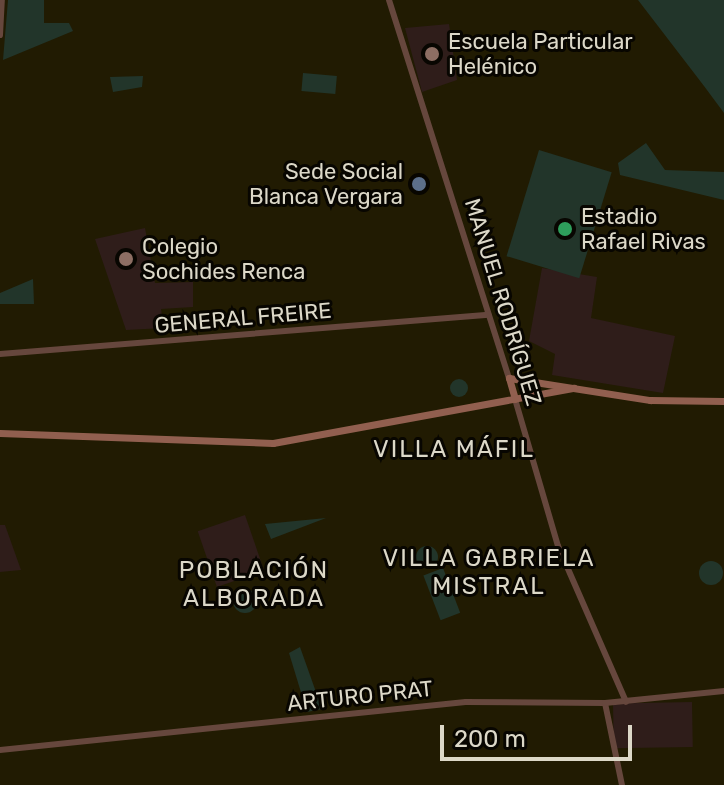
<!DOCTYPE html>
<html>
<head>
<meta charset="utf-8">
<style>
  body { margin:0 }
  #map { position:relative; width:724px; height:785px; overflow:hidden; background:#211b02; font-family:Rubik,sans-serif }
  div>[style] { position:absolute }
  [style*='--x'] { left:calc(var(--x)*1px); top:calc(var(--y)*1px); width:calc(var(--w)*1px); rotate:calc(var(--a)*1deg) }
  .education>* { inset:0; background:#2f1d1a; transform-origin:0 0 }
  .green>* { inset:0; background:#22352a; transform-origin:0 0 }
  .round { border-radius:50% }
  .tertiary>* { height:6px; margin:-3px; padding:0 3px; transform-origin:3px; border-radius:3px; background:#66473d }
  .secondary>* { height:7px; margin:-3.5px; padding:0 3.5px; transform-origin:3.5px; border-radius:3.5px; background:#915f4f }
  .dots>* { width:22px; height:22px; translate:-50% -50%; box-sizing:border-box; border:4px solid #080601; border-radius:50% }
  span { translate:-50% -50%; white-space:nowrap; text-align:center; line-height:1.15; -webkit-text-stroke:6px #080601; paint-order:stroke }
  .poi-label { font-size:22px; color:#dcd8c8 }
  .left { translate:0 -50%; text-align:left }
  .right { translate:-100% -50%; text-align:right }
  .street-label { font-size:22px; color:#dcd8c8 }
  .neighbourhood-label { font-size:24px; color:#dcd8c8; letter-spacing:2px }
  .scale { position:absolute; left:440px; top:725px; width:192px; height:36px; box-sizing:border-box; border:4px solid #dcd8c8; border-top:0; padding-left:10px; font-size:24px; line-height:28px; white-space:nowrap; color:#dcd8c8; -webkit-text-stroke:6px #080601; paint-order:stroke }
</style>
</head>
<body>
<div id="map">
  <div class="education">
    <div style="clip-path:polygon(449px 24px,457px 80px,422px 92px,405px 28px)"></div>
    <div style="clip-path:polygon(145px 228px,155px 283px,193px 282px,193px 307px,161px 309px,164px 328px,126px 330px,95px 239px)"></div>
    <div style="clip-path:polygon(542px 268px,597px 277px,591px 318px,675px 336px,663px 393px,552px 375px,555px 354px,529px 341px)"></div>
    <div style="left:245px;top:515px;width:59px;height:50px;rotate:71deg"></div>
    <div style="clip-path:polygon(0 525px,5px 525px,21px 570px,0 572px)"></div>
    <div style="left:692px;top:702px;width:45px;height:79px;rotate:89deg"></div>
  </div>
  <div class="green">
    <div style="clip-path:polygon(8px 0,44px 0,44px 23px,69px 23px,73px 31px,3px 60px)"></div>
    <div style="clip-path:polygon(638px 0,724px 0,724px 113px,704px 86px)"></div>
    <div style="left:303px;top:73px;width:34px;height:18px;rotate:5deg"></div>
    <div style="clip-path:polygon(143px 76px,142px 87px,113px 92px,110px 77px)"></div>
    <div style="clip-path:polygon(646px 143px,665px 170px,724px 172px,724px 200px,620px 175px,618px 163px)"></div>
    <div style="left:539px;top:150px;width:76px;height:111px;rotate:17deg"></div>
    <div style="clip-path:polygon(33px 279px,34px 304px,0 304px,0 293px)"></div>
    <div class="round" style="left:450px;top:379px;width:18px;height:18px"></div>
    <div style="clip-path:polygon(326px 518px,271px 539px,265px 524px)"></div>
    <div class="round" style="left:416px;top:546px;width:22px;height:22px"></div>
    <div class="round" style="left:699px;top:561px;width:24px;height:24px"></div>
    <div style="left:443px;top:568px;width:48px;height:21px;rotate:69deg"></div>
    <div class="round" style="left:233px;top:589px;width:24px;height:24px"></div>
    <div style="clip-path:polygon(300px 647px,322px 709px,307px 712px,289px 653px)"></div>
  </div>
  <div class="tertiary">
    <div style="--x:389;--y:0;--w:397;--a:72.4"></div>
    <div style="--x:0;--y:35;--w:35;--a:-87"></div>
    <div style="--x:0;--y:354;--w:490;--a:-4.6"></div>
    <div style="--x:515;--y:399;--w:153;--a:73.7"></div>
    <div style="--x:558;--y:546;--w:170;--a:66.4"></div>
    <div style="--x:605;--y:703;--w:84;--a:78.3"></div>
    <div style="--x:0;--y:750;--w:468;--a:-5.9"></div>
    <div style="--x:466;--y:702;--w:139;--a:0.4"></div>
    <div style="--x:605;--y:703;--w:120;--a:-5.8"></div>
  </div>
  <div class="secondary">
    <div style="--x:515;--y:399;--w:22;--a:-106"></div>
    <div style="--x:509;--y:378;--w:143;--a:8.9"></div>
    <div style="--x:650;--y:400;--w:74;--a:0.8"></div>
    <div style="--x:0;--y:433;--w:273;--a:2.1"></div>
    <div style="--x:273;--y:443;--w:306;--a:-10.4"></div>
  </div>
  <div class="dots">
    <div style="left:432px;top:54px;background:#8d6e63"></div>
    <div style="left:419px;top:184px;background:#5c6f8a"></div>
    <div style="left:565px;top:229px;background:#2e9e5b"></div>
    <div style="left:126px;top:259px;background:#8d6e63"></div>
  </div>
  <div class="poi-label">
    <span class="left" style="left:448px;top:54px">Escuela Particular<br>Helénico</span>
    <span class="right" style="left:403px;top:184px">Sede Social<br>Blanca Vergara</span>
    <span class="left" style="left:581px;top:229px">Estadio<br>Rafael Rivas</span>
    <span class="left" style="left:142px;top:259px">Colegio<br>Sochides Renca</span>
  </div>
  <div class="street-label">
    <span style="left:503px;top:302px;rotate:73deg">MANUEL RODRÍGUEZ</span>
    <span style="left:243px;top:318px;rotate:-5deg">GENERAL FREIRE</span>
    <span style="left:360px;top:696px;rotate:-6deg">ARTURO PRAT</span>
  </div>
  <div class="neighbourhood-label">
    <span style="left:454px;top:450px">VILLA MÁFIL</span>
    <span style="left:489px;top:573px">VILLA GABRIELA<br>MISTRAL</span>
    <span style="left:254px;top:585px">POBLACIÓN<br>ALBORADA</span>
  </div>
  <div class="scale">200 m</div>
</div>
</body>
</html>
